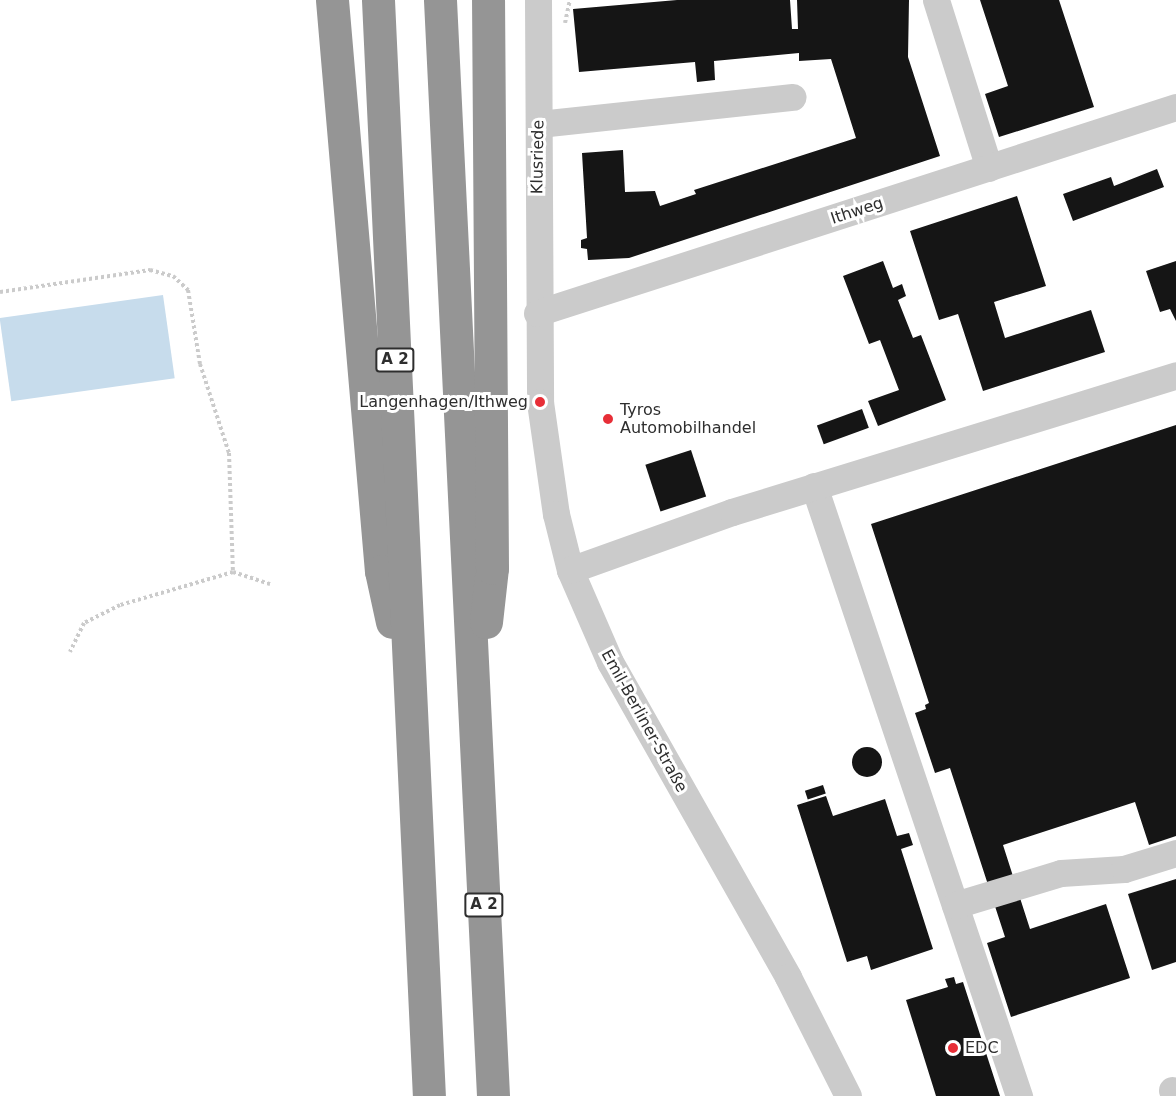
<!DOCTYPE html>
<html>
<head>
<meta charset="utf-8">
<style>
  body { margin:0 }
  #map { position:relative; width:1176px; height:1096px; overflow:hidden; background:#fff; font-family:"DejaVu Sans",sans-serif }
  div>[style] { position:absolute }
  [style*='--x'] { left:calc(var(--x)*1px); top:calc(var(--y)*1px); width:calc(var(--w)*1px); rotate:calc(var(--a)*1deg) }
  .water>* { inset:0; background:#c7dcec; transform-origin:0 0 }
  .building>* { inset:0; background:#151515; transform-origin:0 0 }
  .round { border-radius:50% }
  .path>* { height:4px; margin-top:-2px; transform-origin:0; background:repeating-linear-gradient(90deg,#cbcbcb 0 3px,transparent 0 6px) }
  .minor>* { height:27px; margin:-13.5px; padding:0 13.5px; transform-origin:13.5px; border-radius:13.5px; background:#cbcbcb }
  .highway>* { height:33px; margin:-16.5px; padding:0 16.5px; transform-origin:16.5px; border-radius:16.5px; background:#959595 }
  .dots>* { width:16px; height:16px; translate:-50% -50%; box-sizing:border-box; border:3px solid #fff; border-radius:50% }
  span { translate:-50% -50%; white-space:nowrap; text-align:center; line-height:1.15; -webkit-text-stroke:6px #fff; paint-order:stroke }
  .shield-label span { padding:2px 4px; background:#fff; border:2px solid; border-radius:4px; -webkit-text-stroke-width:0 }
  .shield-label { font-size:15px; color:#2e2e2e; font-weight:700 }
  .street-label { font-size:16px; color:#2e2e2e }
  .poi-label { font-size:16px; color:#2e2e2e }
  .right { translate:-100% -50%; text-align:right }
  .left { translate:0 -50%; text-align:left }
</style>
</head>
<body>
<div id="map">
  <div class="water">
    <div style="left:163px;top:295px;width:84px;height:165px;rotate:82deg"></div>
  </div>
  <div class="building">
    <div style="clip-path:polygon(677px 0,790px 0,792px 29px,798px 29px,797px 0,909px 0,908px 57px,940px 156px,629px 258px,588px 260px,587px 249px,581px 248px,581px 240px,587px 238px,582px 153px,623px 150px,625px 192px,655px 191px,660px 206px,696px 194px,694px 190px,856px 138px,831px 59px,799px 61px,799px 53px,714px 61px,715px 80px,697px 82px,695px 62px,579px 72px,573px 9px)"></div>
    <div style="clip-path:polygon(980px 0,1059px 0,1094px 107px,999px 137px,985px 94px,1008px 86px)"></div>
    <div style="clip-path:polygon(1157px 169px,1164px 187px,1073px 221px,1063px 194px,1111px 177px,1114px 186px)"></div>
    <div style="clip-path:polygon(1017px 196px,1046px 286px,994px 302px,1005px 338px,1091px 310px,1105px 352px,983px 391px,958px 314px,939px 320px,910px 231px)"></div>
    <div style="clip-path:polygon(883px 261px,893px 288px,902px 284px,906px 296px,898px 300px,913px 338px,921px 335px,946px 400px,878px 426px,868px 401px,899px 390px,880px 340px,869px 344px,843px 276px)"></div>
    <div style="clip-path:polygon(1176px 261px,1176px 321px,1170px 309px,1160px 312px,1146px 271px)"></div>
    <div style="left:862px;top:409px;width:20px;height:48px;rotate:70deg"></div>
    <div style="clip-path:polygon(1176px 425px,1176px 836px,1149px 845px,1135px 802px,1003px 845px,1030px 929px,1106px 904px,1130px 978px,1011px 1017px,987px 943px,1005px 937px,950px 768px,935px 773px,915px 713px,926px 709px,925px 705px,929px 703px,871px 524px)"></div>
    <div style="left:691px;top:450px;width:49px;height:48px;rotate:72deg"></div>
    <div class="round" style="left:852px;top:747px;width:30px;height:30px"></div>
    <div style="left:823px;top:785px;width:9px;height:19px;rotate:72deg"></div>
    <div style="clip-path:polygon(826px 796px,833px 816px,885px 799px,897px 836px,909px 833px,913px 845px,901px 849px,933px 949px,871px 970px,867px 956px,847px 962px,797px 805px)"></div>
    <div style="clip-path:polygon(1176px 879px,1176px 962px,1152px 970px,1128px 894px)"></div>
    <div style="clip-path:polygon(954px 977px,956px 984px,963px 982px,1000px 1096px,936px 1096px,906px 1000px,948px 987px,945px 979px)"></div>
  </div>
  <div class="path">
    <div style="--x:565;--y:23;--w:24;--a:-78"></div>
    <div style="--x:0;--y:292;--w:152;--a:-8.3"></div>
    <div style="--x:150;--y:270;--w:24;--a:15"></div>
    <div style="--x:173;--y:276;--w:21;--a:43"></div>
    <div style="--x:188;--y:290;--w:75;--a:80.8"></div>
    <div style="--x:200;--y:364;--w:94;--a:72"></div>
    <div style="--x:229;--y:453;--w:119;--a:88.1"></div>
    <div style="--x:233;--y:572;--w:118;--a:163.7"></div>
    <div style="--x:120;--y:605;--w:40;--a:153.4"></div>
    <div style="--x:84;--y:623;--w:32;--a:116"></div>
    <div style="--x:233;--y:572;--w:39;--a:18"></div>
  </div>
  <div class="minor">
    <div style="--x:538;--y:0;--w:402;--a:89.7"></div>
    <div style="--x:540;--y:402;--w:113;--a:81.9"></div>
    <div style="--x:556;--y:514;--w:58;--a:76"></div>
    <div style="--x:570;--y:570;--w:100;--a:66.5"></div>
    <div style="--x:610;--y:662;--w:362;--a:60.5"></div>
    <div style="--x:788;--y:977;--w:133;--a:63.2"></div>
    <div style="--x:936;--y:0;--w:176;--a:72.5"></div>
    <div style="--x:539;--y:124;--w:255;--a:-6.1"></div>
    <div style="--x:537;--y:313;--w:671;--a:-17.87"></div>
    <div style="--x:814;--y:486;--w:644;--a:71.42"></div>
    <div style="--x:570;--y:570;--w:172;--a:-19.7"></div>
    <div style="--x:732;--y:512;--w:465;--a:-17.1"></div>
    <div style="--x:955;--y:905;--w:111;--a:-16.8"></div>
    <div style="--x:1061;--y:873;--w:63;--a:-3.6"></div>
    <div style="--x:1124;--y:869;--w:54;--a:-17.1"></div>
    <div style="--x:1172;--y:1090;--w:6;--a:72"></div>
  </div>
  <div class="highway">
    <div style="--x:332;--y:0;--w:573;--a:85.1"></div>
    <div style="--x:381;--y:571;--w:52;--a:77.8"></div>
    <div style="--x:378;--y:0;--w:1097;--a:87.34"></div>
    <div style="--x:440;--y:0;--w:1097;--a:87.23"></div>
    <div style="--x:486;--y:622;--w:54;--a:-83.7"></div>
    <div style="--x:492;--y:568;--w:568;--a:-90.4"></div>
  </div>
  <div class="dots">
    <div style="left:540px;top:402px;background:#e72e37"></div>
    <div style="left:608px;top:419px;background:#e72e37"></div>
    <div style="left:953px;top:1048px;background:#e72e37"></div>
  </div>
  <div class="shield-label">
    <span style="left:395px;top:360px">A 2</span>
    <span style="left:484px;top:905px">A 2</span>
  </div>
  <div class="street-label">
    <span style="left:538px;top:157px;rotate:-89deg">Klusriede</span>
    <span style="left:857px;top:211px;rotate:-18deg">Ithweg</span>
    <span style="left:644px;top:721px;rotate:61deg">Emil-Berliner-Straße</span>
  </div>
  <div class="poi-label">
    <span class="right" style="left:528px;top:402px">Langenhagen/Ithweg</span>
    <span class="left" style="left:620px;top:419px">Tyros<br>Automobilhandel</span>
    <span class="left" style="left:965px;top:1048px">EDC</span>
  </div>
</div>
</body>
</html>
